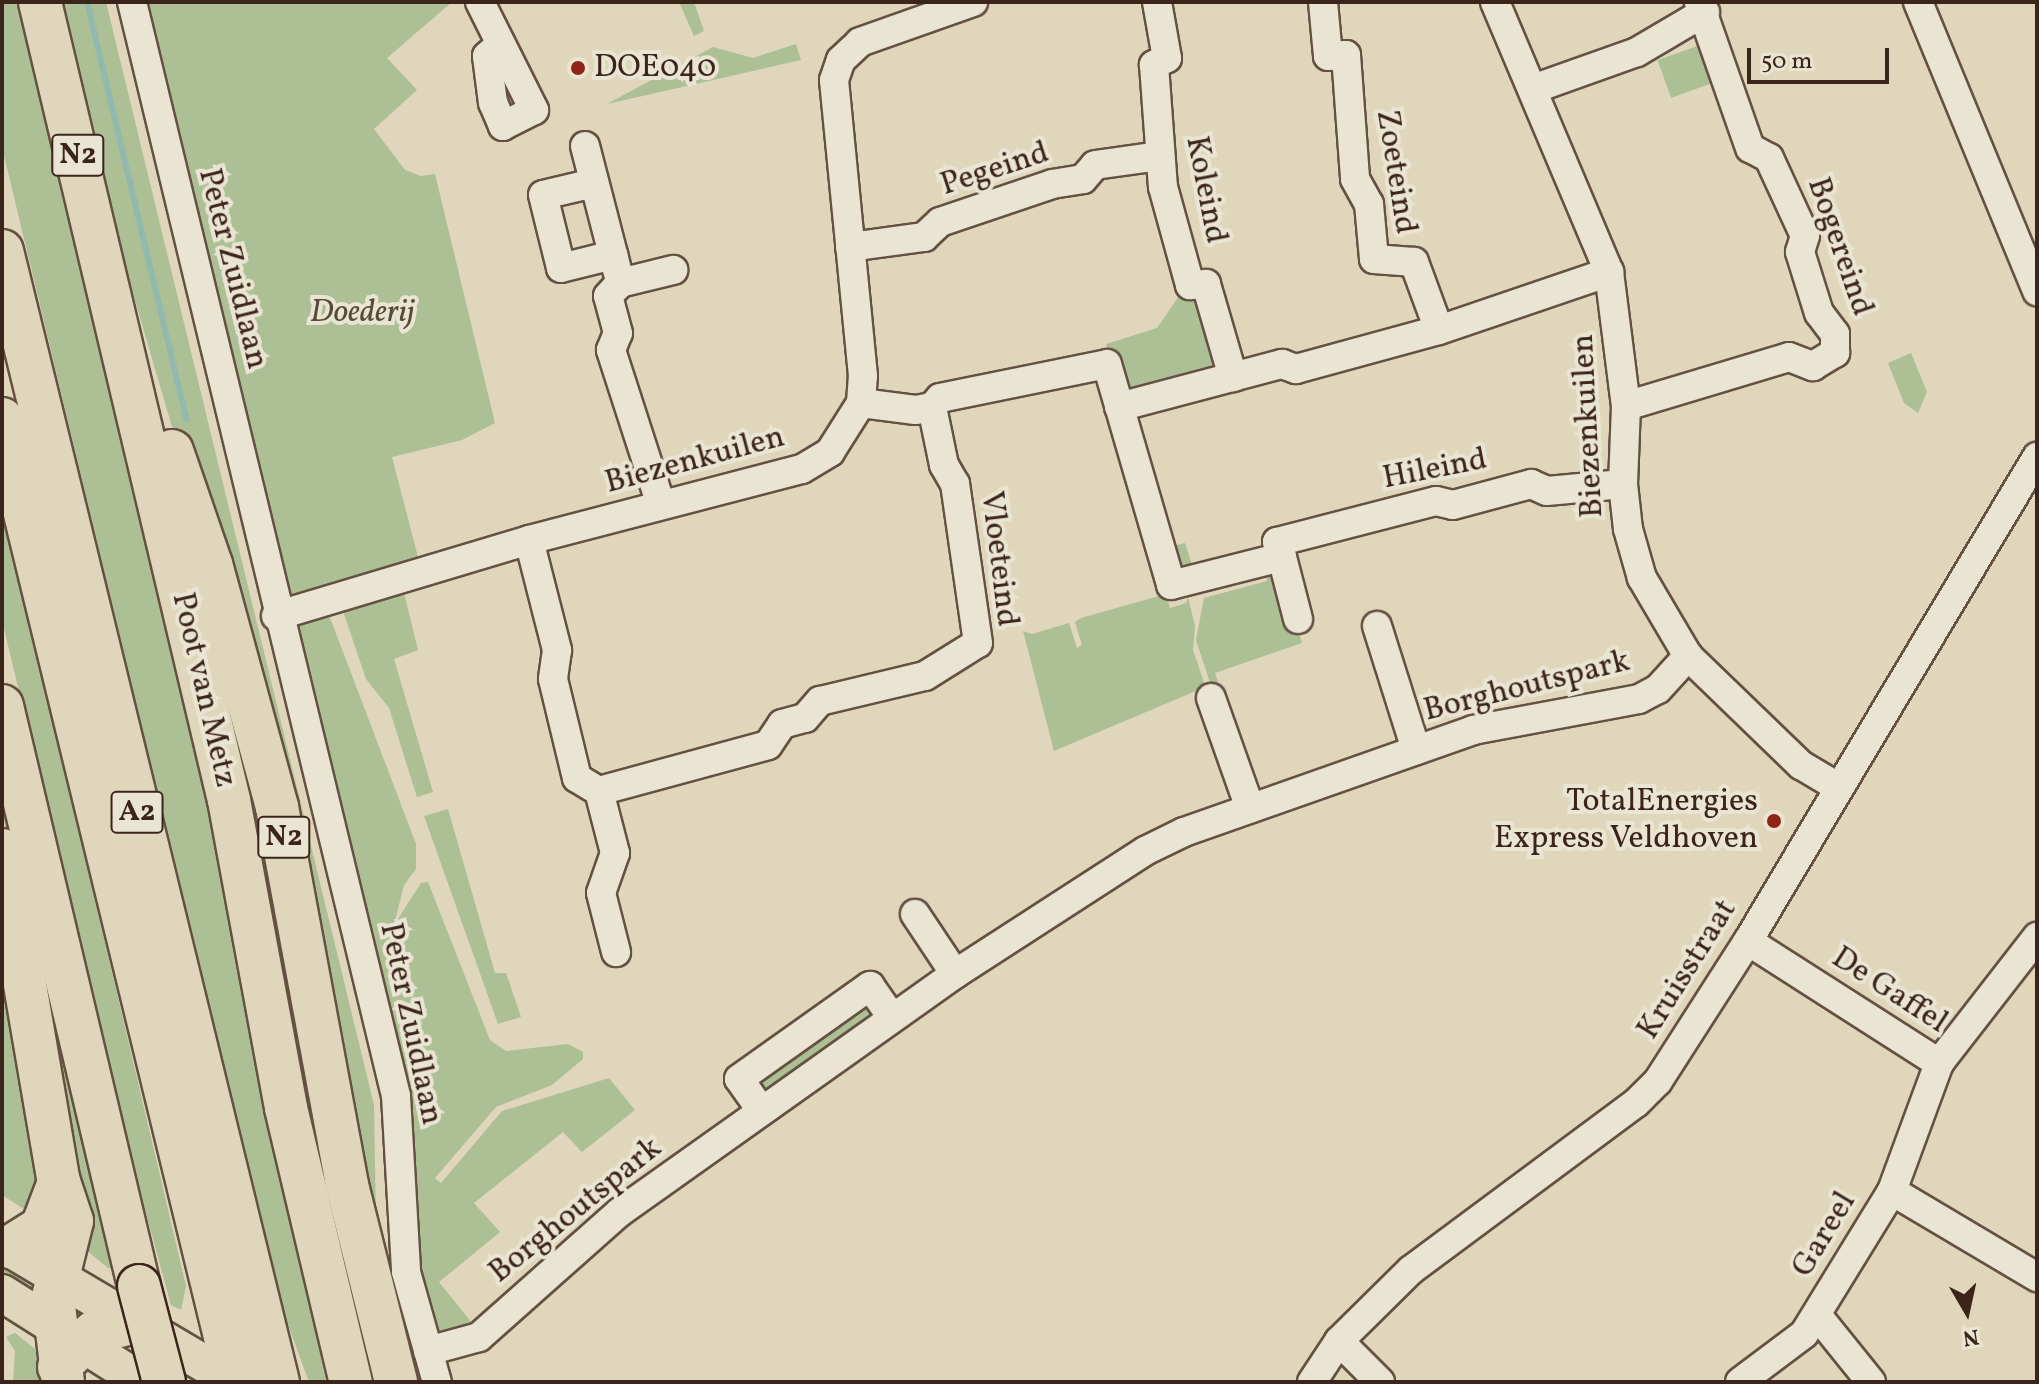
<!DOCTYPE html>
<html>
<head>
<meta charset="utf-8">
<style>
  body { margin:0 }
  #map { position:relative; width:2039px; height:1384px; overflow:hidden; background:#dfd6bc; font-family:Vollkorn,serif }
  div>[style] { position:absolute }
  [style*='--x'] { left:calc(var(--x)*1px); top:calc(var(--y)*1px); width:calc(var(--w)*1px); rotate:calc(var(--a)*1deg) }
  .green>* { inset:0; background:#acbf95; transform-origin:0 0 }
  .stream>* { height:6px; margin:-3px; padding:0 3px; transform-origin:3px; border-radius:3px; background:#93b9ae }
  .roads { filter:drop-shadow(2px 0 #645142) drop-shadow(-2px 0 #645142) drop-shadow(0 2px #645142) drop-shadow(0 -2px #645142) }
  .minor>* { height:28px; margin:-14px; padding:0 14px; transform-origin:14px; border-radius:14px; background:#eae4d3 }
  .major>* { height:36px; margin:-18px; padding:0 18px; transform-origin:18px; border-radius:18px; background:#dfd6bc }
  .highway>* { height:42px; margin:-21px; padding:0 21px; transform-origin:21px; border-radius:21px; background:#dfd6bc }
  .bridges { filter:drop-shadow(2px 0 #3b251a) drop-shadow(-2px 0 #3b251a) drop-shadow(0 2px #3b251a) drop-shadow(0 -2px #3b251a) }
  .highway-bridge>* { height:42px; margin:-21px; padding:0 21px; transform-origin:21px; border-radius:21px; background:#dfd6bc }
  .dots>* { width:22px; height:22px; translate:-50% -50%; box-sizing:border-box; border:4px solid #eae4d3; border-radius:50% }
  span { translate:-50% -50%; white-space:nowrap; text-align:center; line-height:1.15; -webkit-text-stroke:8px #eae4d3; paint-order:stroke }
  .shield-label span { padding:2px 6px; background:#eae4d3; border:2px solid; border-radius:6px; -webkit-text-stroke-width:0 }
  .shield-label { font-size:30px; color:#3b251a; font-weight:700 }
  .poi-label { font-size:32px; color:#3b251a }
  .left { translate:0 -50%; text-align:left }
  .right { translate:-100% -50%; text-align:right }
  .street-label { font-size:32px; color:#3b251a }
  .park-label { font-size:32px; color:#574c39; font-style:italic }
  .frame { position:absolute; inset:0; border:4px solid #3b251a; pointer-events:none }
  .north { position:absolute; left:1927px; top:1272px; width:80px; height:80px; -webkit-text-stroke:6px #eae4d3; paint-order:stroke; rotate:171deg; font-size:22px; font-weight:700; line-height:32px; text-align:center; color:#3b251a }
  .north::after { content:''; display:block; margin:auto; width:28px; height:36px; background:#3b251a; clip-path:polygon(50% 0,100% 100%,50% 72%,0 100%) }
  .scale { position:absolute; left:1747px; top:48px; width:142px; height:36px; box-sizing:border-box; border:4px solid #3b251a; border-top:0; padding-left:10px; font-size:24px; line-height:28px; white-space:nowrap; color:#3b251a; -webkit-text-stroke:6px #eae4d3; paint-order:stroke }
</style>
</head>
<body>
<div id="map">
  <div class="green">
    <div style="clip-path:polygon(2px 2px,20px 2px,179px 673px,326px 1382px,309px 1382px,279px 1300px,2px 147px)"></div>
    <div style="clip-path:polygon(61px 2px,106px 2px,374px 1105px,376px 1220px,193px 499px,130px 283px)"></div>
    <div style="clip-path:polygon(142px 2px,452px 2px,387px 58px,417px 90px,374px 129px,405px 170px,421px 176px,435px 174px,495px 423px,462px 440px,392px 457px,419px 561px,292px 599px,247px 438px)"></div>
    <div style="clip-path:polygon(679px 2px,694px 2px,704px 31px,694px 36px)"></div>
    <div style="clip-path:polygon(796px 44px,801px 60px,607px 104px,713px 47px,753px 58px)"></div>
    <div style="left:1697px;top:46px;width:40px;height:42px;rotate:70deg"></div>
    <div style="clip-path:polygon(1199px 291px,1219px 365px,1213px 375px,1120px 394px,1106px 344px,1157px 328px,1179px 296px)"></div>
    <div style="clip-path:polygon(1911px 353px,1927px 392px,1918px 413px,1904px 403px,1888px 363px)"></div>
    <div style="clip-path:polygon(2px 505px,186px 1286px,181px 1310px,171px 1305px,125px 1136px,2px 620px)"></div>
    <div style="clip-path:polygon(1185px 543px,1194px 571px,1181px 575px,1165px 548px)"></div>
    <div style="clip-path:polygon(1280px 563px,1302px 643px,1215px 673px,1229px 717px,1222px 719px,1196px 640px,1204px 598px,1267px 581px,1265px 569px)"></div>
    <div style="clip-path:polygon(404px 593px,418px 650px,394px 659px,433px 792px,417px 797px,389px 708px,366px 679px,343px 611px)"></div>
    <div style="clip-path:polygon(1166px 594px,1170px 608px,1186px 603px,1188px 597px,1195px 626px,1193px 650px,1217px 721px,1210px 724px,1198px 690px,1054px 751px,1023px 631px,1032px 634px,1069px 623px,1077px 648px,1082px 645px,1075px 622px,1081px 618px)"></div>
    <div style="clip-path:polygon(329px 615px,416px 844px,416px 869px,404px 885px,394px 925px,421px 883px,428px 882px,490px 1040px,506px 1051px,568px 1044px,583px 1052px,583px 1059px,552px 1085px,496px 1107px,435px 1178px,441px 1183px,502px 1111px,609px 1078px,635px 1110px,582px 1152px,563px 1132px,474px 1203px,500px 1232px,439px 1282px,472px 1323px,432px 1335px,299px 626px)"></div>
    <div style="clip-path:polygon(2px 748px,119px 1269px,108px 1268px,80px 1245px,17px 906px,2px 806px)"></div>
    <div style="clip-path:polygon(448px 809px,495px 973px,506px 973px,521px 1017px,498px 1024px,424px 816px)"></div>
    <div style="clip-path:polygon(2px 902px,39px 1179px,30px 1213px,2px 1195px)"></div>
    <div style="clip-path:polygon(862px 999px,877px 1016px,765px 1096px,751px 1084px)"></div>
    <div style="clip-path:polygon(2px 1254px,47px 1277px,40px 1301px,2px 1280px)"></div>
    <div style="clip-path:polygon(15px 1333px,35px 1349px,48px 1382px,13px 1382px,15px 1351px,6px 1337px)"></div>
  </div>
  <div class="stream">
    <div style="--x:87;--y:2;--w:429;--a:76.6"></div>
  </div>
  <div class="roads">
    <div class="minor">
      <div style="--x:132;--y:2;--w:1125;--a:76.43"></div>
      <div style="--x:396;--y:1096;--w:176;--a:86.7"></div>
      <div style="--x:406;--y:1272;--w:114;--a:74.3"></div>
      <div style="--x:480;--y:2;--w:121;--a:63.4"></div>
      <div style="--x:534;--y:110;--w:35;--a:153"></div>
      <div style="--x:503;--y:126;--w:25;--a:-113"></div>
      <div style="--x:493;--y:103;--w:47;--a:-97.3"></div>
      <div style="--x:487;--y:56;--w:18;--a:-41"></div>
      <div style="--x:1157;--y:2;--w:57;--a:79.9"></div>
      <div style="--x:1167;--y:58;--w:15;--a:152"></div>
      <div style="--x:1154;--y:65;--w:122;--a:85.8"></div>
      <div style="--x:1163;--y:187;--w:102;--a:74.6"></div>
      <div style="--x:1190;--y:285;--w:16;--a:-4"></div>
      <div style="--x:1206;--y:284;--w:97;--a:73.8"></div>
      <div style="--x:1323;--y:2;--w:54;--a:84.7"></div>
      <div style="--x:1328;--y:56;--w:18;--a:-3"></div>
      <div style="--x:1346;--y:55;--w:124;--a:85.8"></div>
      <div style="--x:1355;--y:179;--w:29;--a:61"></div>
      <div style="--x:1369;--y:204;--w:55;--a:84.8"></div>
      <div style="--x:1374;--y:259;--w:40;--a:4.3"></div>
      <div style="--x:1414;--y:262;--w:72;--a:69.8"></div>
      <div style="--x:1495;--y:2;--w:293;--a:67.1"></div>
      <div style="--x:1609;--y:272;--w:135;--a:82.8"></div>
      <div style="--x:1626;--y:406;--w:78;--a:92.2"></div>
      <div style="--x:1623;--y:484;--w:45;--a:83.7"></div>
      <div style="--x:1628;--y:529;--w:51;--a:74.1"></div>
      <div style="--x:1642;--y:578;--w:91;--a:59.5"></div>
      <div style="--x:1688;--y:656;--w:157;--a:44"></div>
      <div style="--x:1801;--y:765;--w:43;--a:30.7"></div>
      <div style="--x:1918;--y:2;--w:313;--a:67.6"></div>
      <div style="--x:1533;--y:89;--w:110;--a:-19.6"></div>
      <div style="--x:1637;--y:52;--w:79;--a:-30.5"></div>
      <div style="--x:585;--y:146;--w:132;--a:75.5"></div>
      <div style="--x:594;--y:183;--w:52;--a:166.8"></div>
      <div style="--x:543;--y:195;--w:75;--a:76.1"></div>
      <div style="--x:561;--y:268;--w:54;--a:-14"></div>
      <div style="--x:850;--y:247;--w:75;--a:-7.7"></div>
      <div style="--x:924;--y:237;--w:22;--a:-43"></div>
      <div style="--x:940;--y:222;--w:118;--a:-18.7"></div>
      <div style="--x:1052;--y:184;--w:31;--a:-9"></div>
      <div style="--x:1083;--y:179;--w:18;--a:-49"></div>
      <div style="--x:1095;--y:165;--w:66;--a:-7.9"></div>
      <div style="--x:861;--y:403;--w:55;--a:7.3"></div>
      <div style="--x:916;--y:410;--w:16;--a:-11"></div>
      <div style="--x:932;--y:407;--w:12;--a:-48"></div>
      <div style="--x:940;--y:398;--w:170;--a:-11.5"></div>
      <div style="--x:1107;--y:364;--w:230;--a:73.8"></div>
      <div style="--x:1171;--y:585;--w:114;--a:-14.2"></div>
      <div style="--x:1282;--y:557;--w:16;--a:-108"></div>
      <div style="--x:1277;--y:542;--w:164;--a:-14.5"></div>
      <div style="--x:1436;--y:501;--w:17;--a:13"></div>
      <div style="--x:1453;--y:505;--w:81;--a:-15.1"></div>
      <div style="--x:1531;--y:484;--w:17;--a:24"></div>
      <div style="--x:1547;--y:491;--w:76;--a:-5.3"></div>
      <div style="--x:1626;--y:406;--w:170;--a:-16.7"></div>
      <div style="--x:1789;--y:357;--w:26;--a:21"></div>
      <div style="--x:1813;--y:366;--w:26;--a:-31"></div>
      <div style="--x:1835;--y:353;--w:19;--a:-90"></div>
      <div style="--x:1835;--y:334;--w:26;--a:-127"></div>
      <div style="--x:1819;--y:313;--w:64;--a:-107.3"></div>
      <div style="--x:1800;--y:252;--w:17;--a:-73"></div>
      <div style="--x:1805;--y:236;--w:86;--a:-114.8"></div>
      <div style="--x:1769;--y:158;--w:21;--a:-152"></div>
      <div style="--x:1750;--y:148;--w:155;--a:-109.3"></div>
      <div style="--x:1119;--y:407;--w:169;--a:-14.8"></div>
      <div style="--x:1282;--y:364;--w:15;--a:20"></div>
      <div style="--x:1296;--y:369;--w:148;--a:-15.3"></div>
      <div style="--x:1439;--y:330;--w:180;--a:-18.8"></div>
      <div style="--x:661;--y:505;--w:163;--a:-107.9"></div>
      <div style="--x:611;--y:350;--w:18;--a:-68"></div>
      <div style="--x:618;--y:333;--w:38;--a:-105"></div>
      <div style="--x:608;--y:296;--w:18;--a:-47"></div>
      <div style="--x:620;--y:283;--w:55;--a:-13.8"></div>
      <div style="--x:529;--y:540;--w:114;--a:75.7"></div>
      <div style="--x:557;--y:650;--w:29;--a:98"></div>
      <div style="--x:553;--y:679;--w:102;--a:76.4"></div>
      <div style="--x:577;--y:778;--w:26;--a:31"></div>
      <div style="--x:599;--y:791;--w:175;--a:-15.2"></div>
      <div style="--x:768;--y:745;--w:25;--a:-56"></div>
      <div style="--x:782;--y:724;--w:24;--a:-15"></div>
      <div style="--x:805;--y:718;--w:23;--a:-49"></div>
      <div style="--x:820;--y:701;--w:108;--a:-13.4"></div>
      <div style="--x:925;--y:676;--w:62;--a:-31.9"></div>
      <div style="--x:978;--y:643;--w:161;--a:-98.2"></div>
      <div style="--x:955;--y:484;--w:22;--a:-120"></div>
      <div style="--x:944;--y:465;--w:59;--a:-101.7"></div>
      <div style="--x:1282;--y:557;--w:64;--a:75.5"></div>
      <div style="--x:276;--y:616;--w:264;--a:-16.7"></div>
      <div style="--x:529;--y:540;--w:282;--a:-14.6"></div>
      <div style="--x:802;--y:469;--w:33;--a:-31"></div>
      <div style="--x:830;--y:452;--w:58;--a:-57.7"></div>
      <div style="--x:861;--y:403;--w:27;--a:-86"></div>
      <div style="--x:863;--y:376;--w:297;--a:-95.6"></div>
      <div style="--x:834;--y:80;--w:21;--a:-71"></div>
      <div style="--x:841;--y:60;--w:26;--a:-43"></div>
      <div style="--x:860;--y:42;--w:120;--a:-19.5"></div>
      <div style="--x:1377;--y:626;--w:130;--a:72.5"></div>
      <div style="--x:1211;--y:698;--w:117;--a:70.5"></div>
      <div style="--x:599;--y:791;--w:64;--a:75.5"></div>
      <div style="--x:615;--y:853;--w:42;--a:109.3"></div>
      <div style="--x:601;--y:893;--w:61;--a:75.7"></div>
      <div style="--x:915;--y:914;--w:72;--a:56.3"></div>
      <div style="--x:1748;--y:941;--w:227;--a:32.6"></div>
      <div style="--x:761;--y:1110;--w:38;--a:-125"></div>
      <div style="--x:739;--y:1079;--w:161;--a:-35.4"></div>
      <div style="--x:870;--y:986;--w:39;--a:55"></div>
      <div style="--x:1892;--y:1191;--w:169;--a:30.7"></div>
      <div style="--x:1817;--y:1315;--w:86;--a:51.1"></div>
      <div style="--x:1339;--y:1341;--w:58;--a:45"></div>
      <div style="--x:428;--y:1351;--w:53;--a:-15.4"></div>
      <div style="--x:479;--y:1337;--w:188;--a:-41.6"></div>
      <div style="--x:620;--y:1212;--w:411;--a:-35.4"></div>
      <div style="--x:955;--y:974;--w:226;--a:-32.9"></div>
      <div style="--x:1145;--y:851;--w:43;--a:-26"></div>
      <div style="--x:1184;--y:832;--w:306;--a:-19.4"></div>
      <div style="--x:1473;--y:730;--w:169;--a:-10.6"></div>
      <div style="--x:1639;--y:699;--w:21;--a:-28"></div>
      <div style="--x:1658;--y:689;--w:45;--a:-47.7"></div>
      <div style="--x:1312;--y:1382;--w:49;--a:-56.6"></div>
      <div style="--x:1339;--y:1341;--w:101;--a:-44.6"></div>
      <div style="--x:1411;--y:1270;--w:280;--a:-36.6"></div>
      <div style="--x:1636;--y:1103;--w:31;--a:-45"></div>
      <div style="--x:1658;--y:1081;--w:166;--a:-57.3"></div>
      <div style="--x:1748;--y:941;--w:564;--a:-59.16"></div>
      <div style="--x:1740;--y:1382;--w:80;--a:-36.9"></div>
      <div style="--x:1804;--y:1334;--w:168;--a:-58.4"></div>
      <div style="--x:1892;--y:1191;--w:136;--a:-69.8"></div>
      <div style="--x:1939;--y:1063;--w:160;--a:-52.1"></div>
    </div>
    <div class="major">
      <div style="--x:2;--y:1244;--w:271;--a:30.6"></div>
      <div style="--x:2;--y:1293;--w:167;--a:32.3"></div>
    </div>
    <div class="highway">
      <div style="--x:40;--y:2;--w:820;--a:76.68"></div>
      <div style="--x:229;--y:800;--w:313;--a:79.5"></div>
      <div style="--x:286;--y:1108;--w:282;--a:76.7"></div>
      <div style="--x:2;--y:251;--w:1164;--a:76.29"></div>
      <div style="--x:2;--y:419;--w:991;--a:76.34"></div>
      <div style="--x:172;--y:451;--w:120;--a:71"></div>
      <div style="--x:211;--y:564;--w:252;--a:74.8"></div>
      <div style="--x:277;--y:807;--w:384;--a:79.5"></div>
      <div style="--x:347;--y:1185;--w:203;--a:76"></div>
      <div style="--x:2;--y:706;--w:596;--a:76.71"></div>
      <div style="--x:2;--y:850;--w:337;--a:80.3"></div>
      <div style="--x:59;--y:1182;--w:41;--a:71.6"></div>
      <div style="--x:72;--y:1221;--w:78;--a:104"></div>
      <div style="--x:53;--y:1297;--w:86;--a:83.3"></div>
      <div style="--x:10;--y:1247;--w:38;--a:-32"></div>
      <div style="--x:42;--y:1227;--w:48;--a:-69.3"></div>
      <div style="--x:59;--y:1367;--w:49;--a:-45"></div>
      <div style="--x:94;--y:1332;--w:47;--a:-13.4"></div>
    </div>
  </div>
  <div class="bridges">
    <div class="highway-bridge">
      <div style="--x:139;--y:1286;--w:99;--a:75.4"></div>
    </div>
  </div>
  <div class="dots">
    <div style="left:578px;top:68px;background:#8f2418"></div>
    <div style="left:1774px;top:821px;background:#8f2418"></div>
  </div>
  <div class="shield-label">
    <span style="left:78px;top:155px">N2</span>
    <span style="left:137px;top:812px">A2</span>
    <span style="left:284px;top:837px">N2</span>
  </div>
  <div class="poi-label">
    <span class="left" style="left:594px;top:68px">DOE040</span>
    <span class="right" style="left:1758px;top:821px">TotalEnergies<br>Express Veldhoven</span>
  </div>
  <div class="street-label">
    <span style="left:995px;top:170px;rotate:-18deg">Pegeind</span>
    <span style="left:1395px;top:172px;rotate:81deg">Zoeteind</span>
    <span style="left:1205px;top:190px;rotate:79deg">Koleind</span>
    <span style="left:1839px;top:247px;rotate:71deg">Bogereind</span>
    <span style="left:232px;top:269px;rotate:76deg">Peter Zuidlaan</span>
    <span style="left:1589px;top:426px;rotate:-93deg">Biezenkuilen</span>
    <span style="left:695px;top:461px;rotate:-15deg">Biezenkuilen</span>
    <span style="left:1435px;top:470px;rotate:-11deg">Hileind</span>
    <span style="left:998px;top:559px;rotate:83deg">Vloeteind</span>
    <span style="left:1527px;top:687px;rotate:-14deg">Borghoutspark</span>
    <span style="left:203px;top:690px;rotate:77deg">Poot van Metz</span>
    <span style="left:1688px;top:970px;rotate:-58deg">Kruisstraat</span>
    <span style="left:1889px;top:991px;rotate:33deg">De Gaffel</span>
    <span style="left:410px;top:1024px;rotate:78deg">Peter Zuidlaan</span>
    <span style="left:576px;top:1211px;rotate:-39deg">Borghoutspark</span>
    <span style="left:1825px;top:1235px;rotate:-59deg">Gareel</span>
  </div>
  <div class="park-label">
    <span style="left:362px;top:313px">Doederij</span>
  </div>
  <div class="frame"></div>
  <div class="north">N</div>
  <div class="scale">50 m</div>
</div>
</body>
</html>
